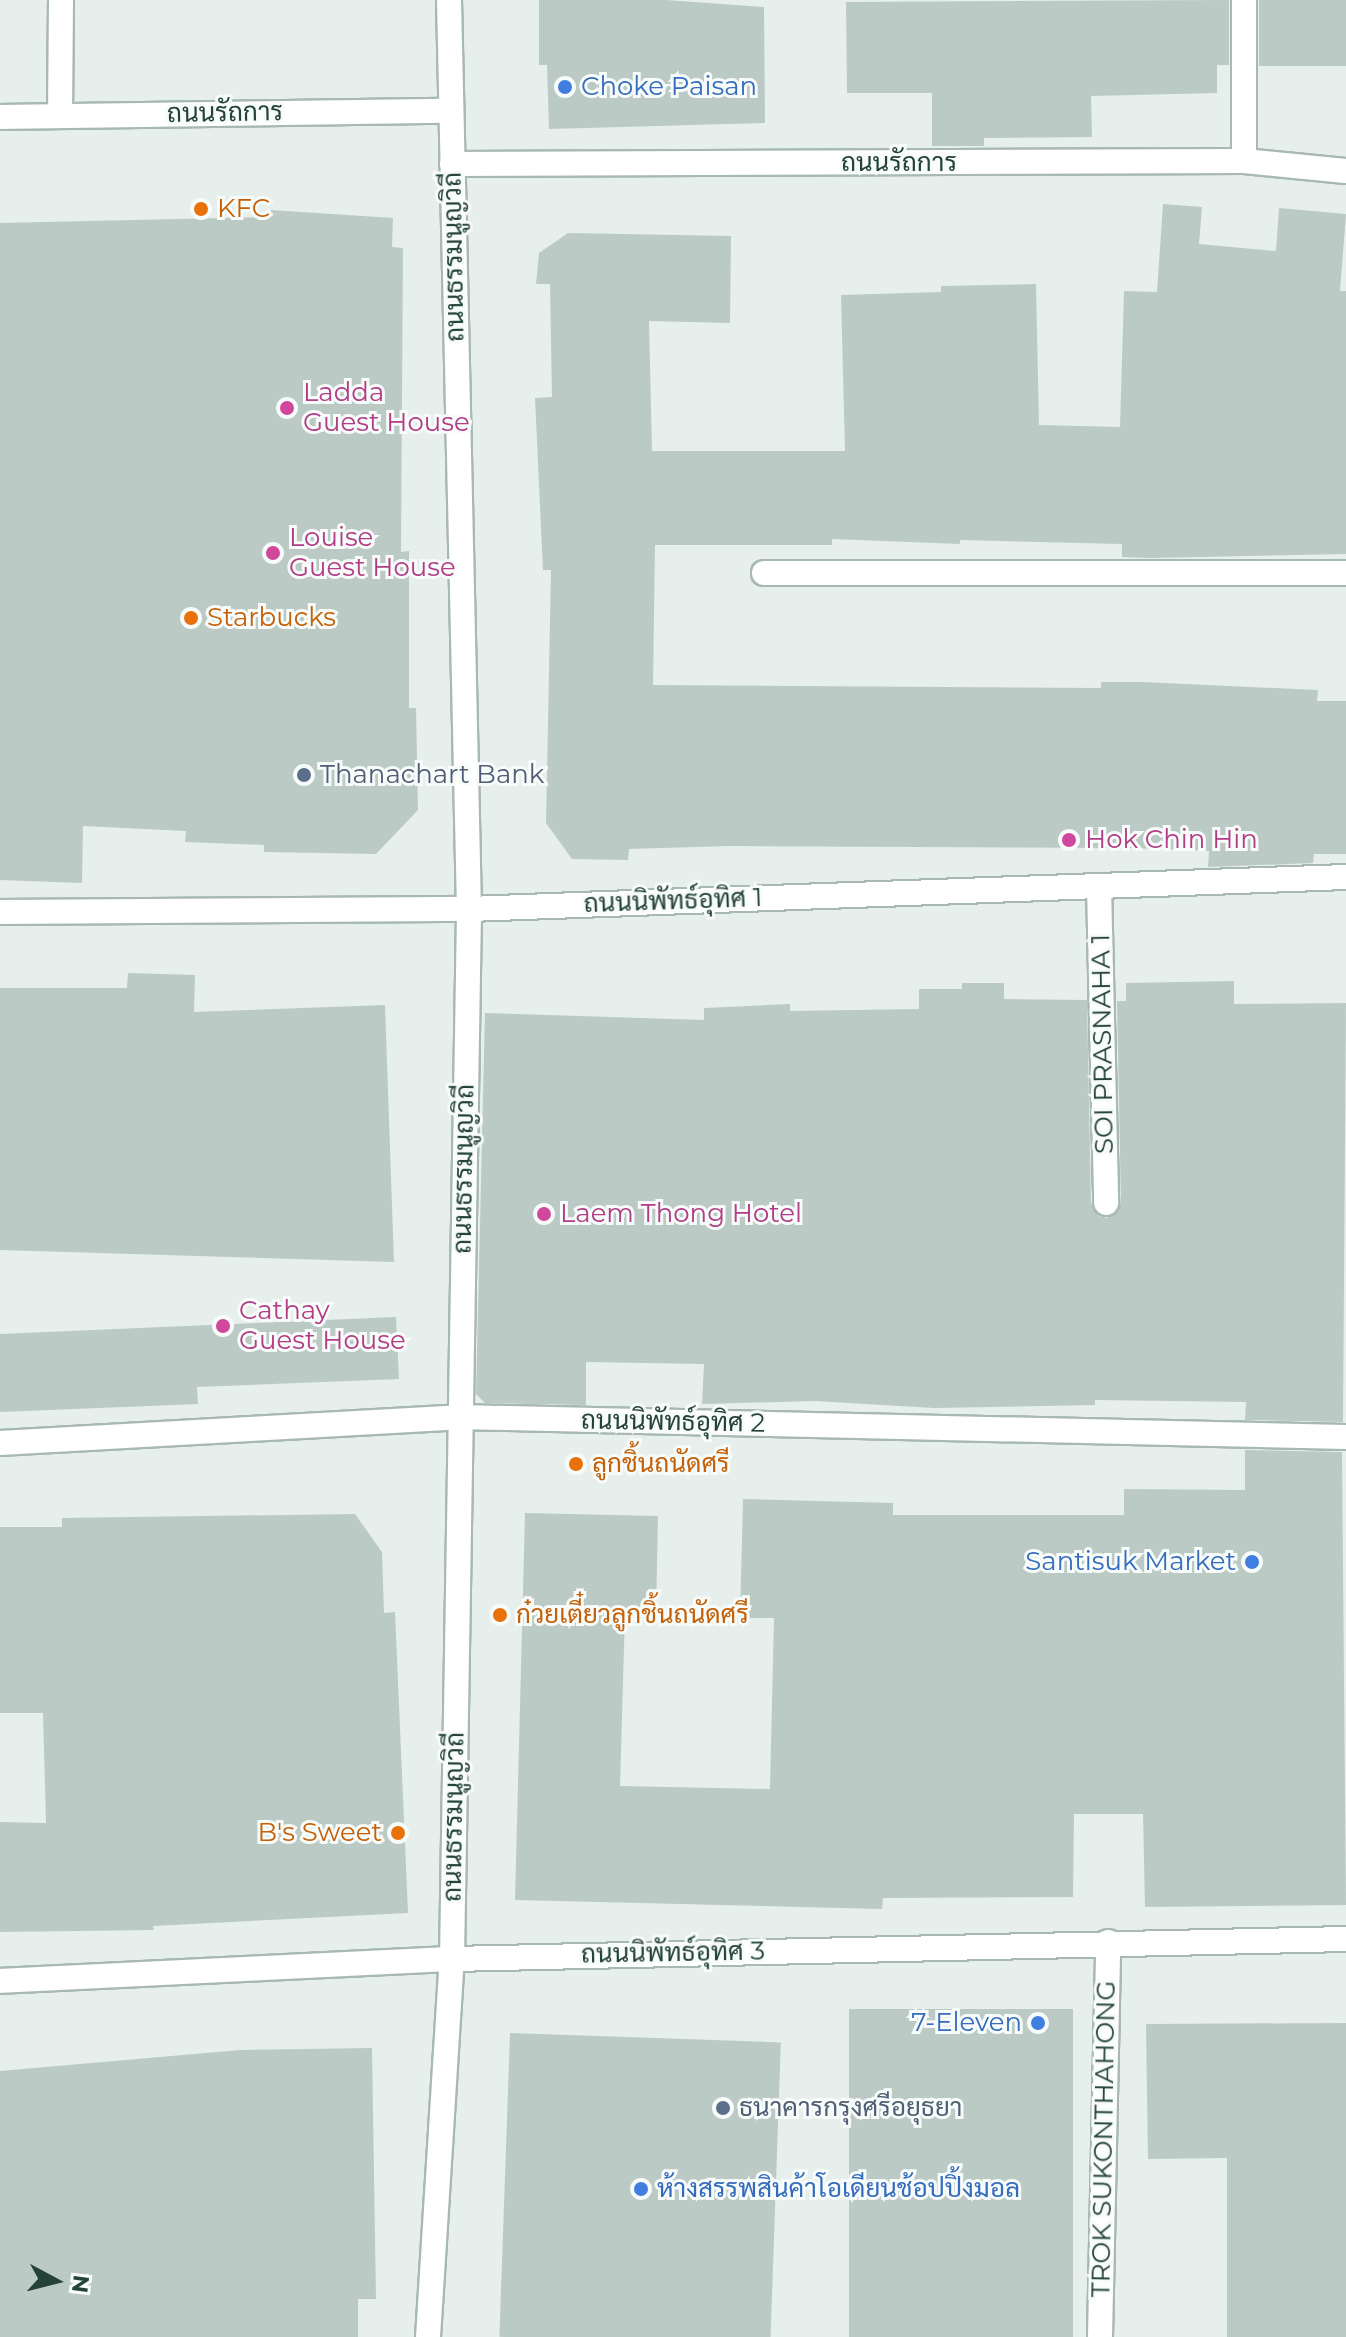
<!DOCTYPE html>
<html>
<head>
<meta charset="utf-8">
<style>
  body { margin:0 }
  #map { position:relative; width:1346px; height:2337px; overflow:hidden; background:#e6efeb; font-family:Montserrat,Sarabun,sans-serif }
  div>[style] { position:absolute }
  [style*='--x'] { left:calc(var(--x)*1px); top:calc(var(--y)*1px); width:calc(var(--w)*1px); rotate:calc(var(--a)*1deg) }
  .building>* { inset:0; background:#bbcac4; transform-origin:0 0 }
  .roads { filter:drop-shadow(2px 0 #a8b8b2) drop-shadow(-2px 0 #a8b8b2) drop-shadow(0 2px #a8b8b2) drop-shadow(0 -2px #a8b8b2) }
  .minor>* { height:24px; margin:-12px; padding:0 12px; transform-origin:12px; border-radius:12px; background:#fff }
  .dots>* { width:22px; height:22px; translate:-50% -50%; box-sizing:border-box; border:4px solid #f7fbf9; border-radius:50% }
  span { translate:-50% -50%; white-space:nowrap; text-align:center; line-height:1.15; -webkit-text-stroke:6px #f7fbf9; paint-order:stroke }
  .shop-label { font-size:26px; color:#366cbe }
  .left { translate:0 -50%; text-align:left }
  .right { translate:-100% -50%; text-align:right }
  .street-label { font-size:26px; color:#24423a }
  .food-label { font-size:26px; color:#c56008 }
  .hotel-label { font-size:26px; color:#b23c85 }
  .service-label { font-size:26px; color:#4e5e75 }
  .north { position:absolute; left:16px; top:2241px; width:80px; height:80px; -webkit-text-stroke:6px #f7fbf9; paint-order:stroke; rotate:97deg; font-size:22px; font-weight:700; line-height:32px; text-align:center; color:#24423a }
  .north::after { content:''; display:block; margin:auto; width:28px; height:36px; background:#24423a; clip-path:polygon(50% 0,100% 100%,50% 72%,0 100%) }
</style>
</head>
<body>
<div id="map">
  <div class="building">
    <div style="clip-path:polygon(539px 0,666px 0,764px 7px,765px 123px,549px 129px,547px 65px,539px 65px)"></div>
    <div style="clip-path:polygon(1229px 0,1229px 65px,1217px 65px,1217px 93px,1091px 96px,1092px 137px,984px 138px,984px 146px,932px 146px,932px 93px,847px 93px,846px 2px)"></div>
    <div style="left:1259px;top:0;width:87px;height:66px"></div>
    <div style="clip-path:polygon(1163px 204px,1202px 207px,1199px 244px,1276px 251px,1279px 208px,1346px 214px,1340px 291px,1346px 291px,1346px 554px,1150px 558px,1122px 557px,1122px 544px,960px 540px,960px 544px,832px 539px,832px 545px,655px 545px,653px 685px,1101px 688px,1101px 682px,1142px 682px,1318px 690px,1317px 701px,1346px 701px,1346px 854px,1314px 854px,1313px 863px,1208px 867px,1209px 851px,1130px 848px,729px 846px,629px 849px,628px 860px,572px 859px,546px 823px,551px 570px,543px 570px,535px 398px,552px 397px,550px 284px,536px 284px,539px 253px,568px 233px,731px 236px,730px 323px,649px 321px,652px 451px,845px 451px,841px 295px,941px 292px,941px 286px,1036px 284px,1039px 425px,1120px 427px,1124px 291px,1157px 292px)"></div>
    <div style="clip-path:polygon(271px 210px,393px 218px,392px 247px,403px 248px,401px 552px,409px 551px,409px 708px,416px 708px,418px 810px,376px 854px,264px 852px,264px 845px,185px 842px,186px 831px,83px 826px,82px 883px,0 880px,0 223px,271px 217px)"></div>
    <div style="clip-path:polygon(128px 973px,195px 975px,194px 1012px,385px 1005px,394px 1262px,0 1250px,0 988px,127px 988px)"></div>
    <div style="clip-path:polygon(1234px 981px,1234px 1004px,1346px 1003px,1343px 1422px,1245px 1420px,1246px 1402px,1095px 1400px,1095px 1405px,934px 1408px,815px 1401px,702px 1404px,704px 1364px,586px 1362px,586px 1405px,485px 1403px,476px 1394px,485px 1013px,704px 1020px,704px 1008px,790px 1004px,790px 1011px,919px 1009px,919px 989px,962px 989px,962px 983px,1004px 983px,1004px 999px,1087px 1000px,1091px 1203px,1098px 1216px,1107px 1218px,1121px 1203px,1117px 1001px,1126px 1001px,1126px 983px)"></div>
    <div style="clip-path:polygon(396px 1317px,399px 1379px,197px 1387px,198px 1404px,0 1412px,0 1334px)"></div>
    <div style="clip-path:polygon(1245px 1450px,1342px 1452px,1346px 1905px,1145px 1907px,1143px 1814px,1074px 1814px,1073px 1897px,883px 1898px,882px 1909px,515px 1900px,525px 1513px,658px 1516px,656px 1615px,625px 1613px,620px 1786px,770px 1789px,774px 1618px,740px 1618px,743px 1499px,893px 1503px,893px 1515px,1124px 1515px,1124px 1489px,1245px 1490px)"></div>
    <div style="clip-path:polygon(355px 1514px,382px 1552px,384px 1613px,395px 1612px,408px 1913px,153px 1926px,154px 1930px,0 1932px,0 1822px,46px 1823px,43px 1713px,0 1713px,0 1527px,62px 1527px,62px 1518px)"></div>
    <div style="left:849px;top:2009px;width:224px;height:328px"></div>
    <div style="clip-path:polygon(1346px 2023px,1346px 2337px,1227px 2337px,1227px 2158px,1148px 2159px,1146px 2024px)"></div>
    <div style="left:510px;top:2033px;width:271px;height:304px;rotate:2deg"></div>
    <div style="clip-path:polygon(372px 2048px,376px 2299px,358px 2299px,358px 2337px,0 2337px,0 2071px,240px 2050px)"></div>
  </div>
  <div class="roads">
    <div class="minor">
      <div style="--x:1244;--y:0;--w:161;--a:90"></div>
      <div style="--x:60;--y:115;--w:115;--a:-89.5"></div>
      <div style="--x:0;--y:117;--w:451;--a:-0.8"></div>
      <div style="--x:452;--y:164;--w:792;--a:-0.22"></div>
      <div style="--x:1244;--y:161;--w:102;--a:5.6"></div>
      <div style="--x:764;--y:573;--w:582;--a:0"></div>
      <div style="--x:1099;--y:886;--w:317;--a:88.7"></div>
      <div style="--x:0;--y:912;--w:469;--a:-0.4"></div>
      <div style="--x:469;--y:909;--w:878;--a:-2.09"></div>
      <div style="--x:0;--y:1443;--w:460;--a:-3.2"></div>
      <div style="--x:459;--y:1417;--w:887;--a:1.29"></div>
      <div style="--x:0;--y:1981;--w:453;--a:-2.8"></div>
      <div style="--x:452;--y:1959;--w:894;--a:-1.28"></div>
      <div style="--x:428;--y:2337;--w:379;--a:-86.4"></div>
      <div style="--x:452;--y:1959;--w:1050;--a:-89.07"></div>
      <div style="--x:469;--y:909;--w:909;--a:-91.26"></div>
      <div style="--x:1100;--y:2337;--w:395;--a:-88.8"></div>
    </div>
  </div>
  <div class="dots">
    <div style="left:565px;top:87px;background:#3f7fe0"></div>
    <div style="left:201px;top:209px;background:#e8710a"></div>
    <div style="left:287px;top:408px;background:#d1479c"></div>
    <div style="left:273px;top:553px;background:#d1479c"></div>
    <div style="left:191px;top:618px;background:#e8710a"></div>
    <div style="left:304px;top:775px;background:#5c6f8a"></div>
    <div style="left:1069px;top:840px;background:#d1479c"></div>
    <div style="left:544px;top:1214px;background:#d1479c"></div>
    <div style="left:223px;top:1326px;background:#d1479c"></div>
    <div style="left:576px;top:1464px;background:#e8710a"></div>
    <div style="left:1252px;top:1562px;background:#3f7fe0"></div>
    <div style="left:500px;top:1615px;background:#e8710a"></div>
    <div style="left:398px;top:1833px;background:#e8710a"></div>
    <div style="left:1038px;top:2023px;background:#3f7fe0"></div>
    <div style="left:723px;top:2108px;background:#5c6f8a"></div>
    <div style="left:641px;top:2189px;background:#3f7fe0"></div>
  </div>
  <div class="shop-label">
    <span class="left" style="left:581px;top:87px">Choke Paisan</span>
    <span class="right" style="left:1236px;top:1562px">Santisuk Market</span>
    <span class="right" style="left:1022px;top:2023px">7-Eleven</span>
    <span class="left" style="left:657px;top:2189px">ห้างสรรพสินค้าโอเดียนช้อปปิ้งมอล</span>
  </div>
  <div class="street-label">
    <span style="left:225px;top:113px;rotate:-1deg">ถนนรัถการ</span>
    <span style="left:899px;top:163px">ถนนรัถการ</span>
    <span style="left:454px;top:257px;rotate:-91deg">ถนนธรรมนูญวิถี</span>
    <span style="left:673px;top:901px;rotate:-2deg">ถนนนิพัทธ์อุทิศ 1</span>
    <span style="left:1103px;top:1044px;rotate:-91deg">SOI PRASNAHA 1</span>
    <span style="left:464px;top:1169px;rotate:-89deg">ถนนธรรมนูญวิถี</span>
    <span style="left:673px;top:1422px;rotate:1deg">ถนนนิพัทธ์อุทิศ 2</span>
    <span style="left:454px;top:1817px;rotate:-89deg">ถนนธรรมนูญวิถี</span>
    <span style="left:673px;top:1953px;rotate:-1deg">ถนนนิพัทธ์อุทิศ 3</span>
    <span style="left:1104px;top:2139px;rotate:-89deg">TROK SUKONTHAHONG</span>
  </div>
  <div class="food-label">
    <span class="left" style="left:217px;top:209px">KFC</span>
    <span class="left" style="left:207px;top:618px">Starbucks</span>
    <span class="left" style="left:592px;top:1464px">ลูกชิ้นถนัดศรี</span>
    <span class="left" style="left:516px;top:1615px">ก๋วยเตี๋ยวลูกชิ้นถนัดศรี</span>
    <span class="right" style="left:382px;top:1833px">B's Sweet</span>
  </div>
  <div class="hotel-label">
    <span class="left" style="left:303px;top:408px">Ladda<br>Guest House</span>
    <span class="left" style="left:289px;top:553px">Louise<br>Guest House</span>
    <span class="left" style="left:1085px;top:840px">Hok Chin Hin</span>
    <span class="left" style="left:560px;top:1214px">Laem Thong Hotel</span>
    <span class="left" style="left:239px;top:1326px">Cathay<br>Guest House</span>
  </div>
  <div class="service-label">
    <span class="left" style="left:320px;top:775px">Thanachart Bank</span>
    <span class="left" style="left:739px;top:2108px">ธนาคารกรุงศรีอยุธยา</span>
  </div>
  <div class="north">N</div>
</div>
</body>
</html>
